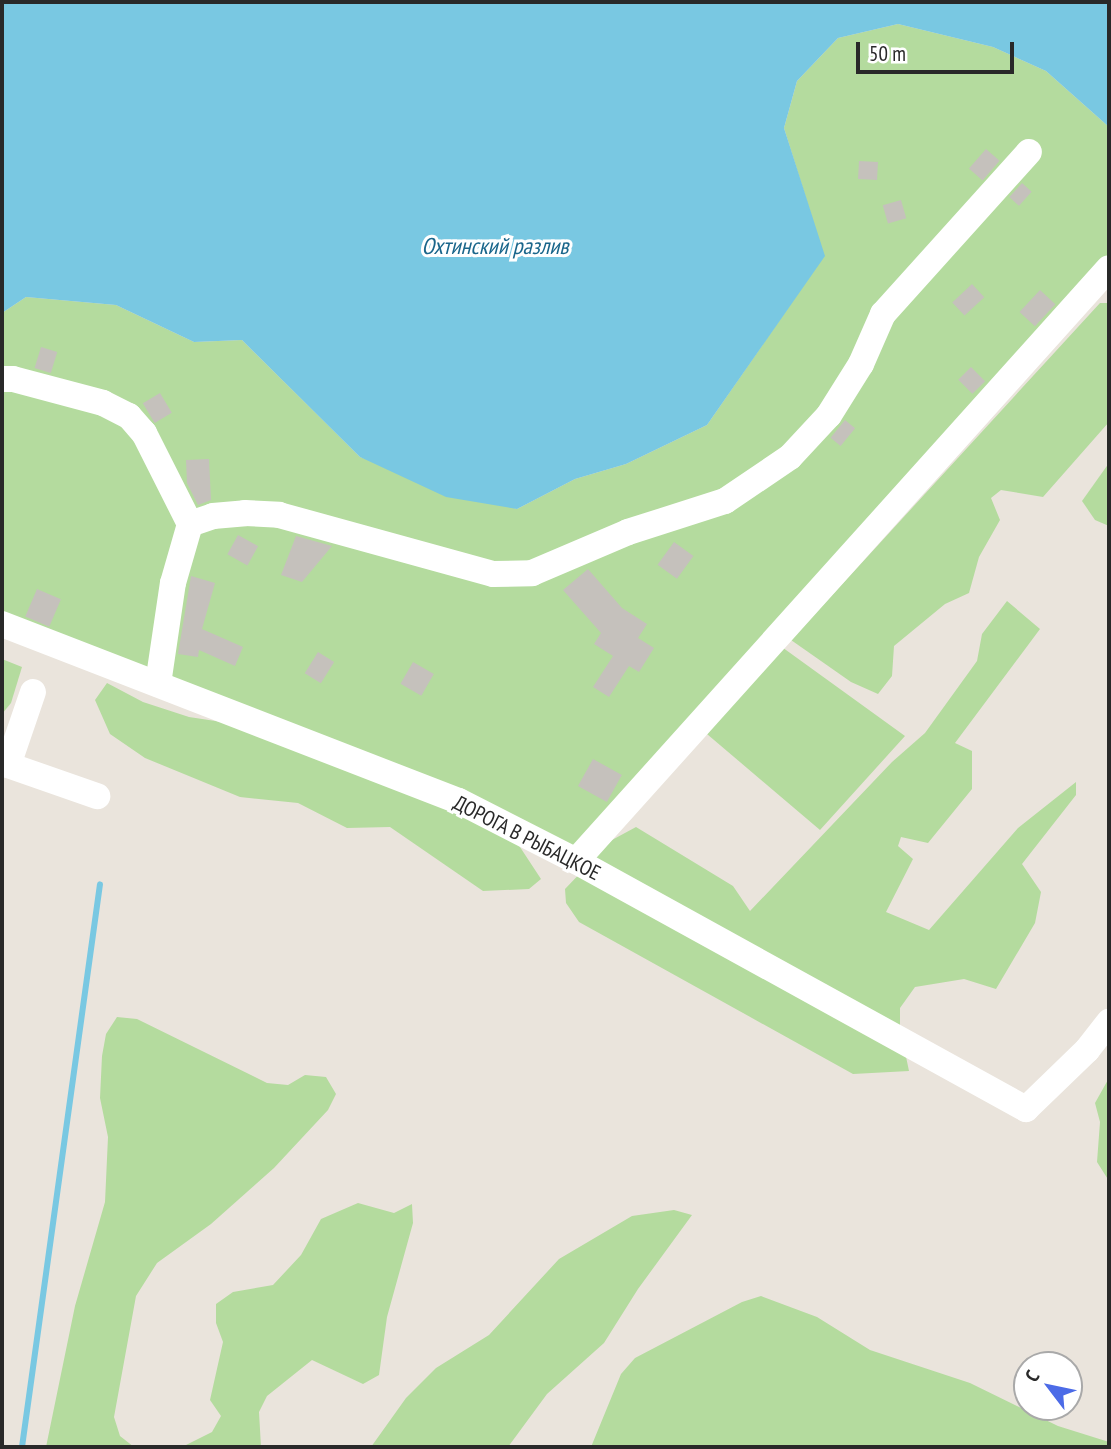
<!DOCTYPE html>
<html>
<head>
<meta charset="utf-8">
<style>
  body { margin:0 }
  #map { position:relative; width:1111px; height:1449px; overflow:hidden; background:#eae4dc; font-family:"PT Sans Narrow",sans-serif }
  div>[style] { position:absolute }
  [style*='--x'] { left:calc(var(--x)*1px); top:calc(var(--y)*1px); width:calc(var(--w)*1px); rotate:calc(var(--a)*1deg) }
  .green>* { inset:0; background:#b4db9e }
  .water>* { inset:0; background:#79c8e2 }
  .stream>* { height:6px; margin:-3px; padding:0 3px; transform-origin:3px; border-radius:3px; background:#79c8e2 }
  .building>* { inset:0; background:#c5c1bc; transform-origin:0 0 }
  .minor>* { height:26px; margin:-13px; padding:0 13px; transform-origin:13px; border-radius:13px; background:#fff }
  span { translate:-50% -50%; white-space:nowrap; text-align:center; line-height:1.15; -webkit-text-stroke:6px #fff; paint-order:stroke }
  .street-label { font-size:21px; color:#292929 }
  .water-label { font-size:23px; color:#1a668b; font-style:italic }
  .frame { position:absolute; inset:0; border:4px solid #292929; pointer-events:none }
  .north { position:absolute; left:1013px; top:1351px; width:70px; height:70px; box-sizing:border-box; background:#fff; border:2px solid #a9a9a9; border-radius:50%; rotate:302deg; font-size:19px; font-weight:700; line-height:28px; text-align:center; color:#292929 }
  .north::after { content:''; display:block; margin:auto; width:24px; height:32px; background:#4c6be7; clip-path:polygon(50% 0,100% 100%,50% 72%,0 100%) }
  .scale { position:absolute; left:856px; top:42px; width:158px; height:32px; box-sizing:border-box; border:4px solid #292929; border-top:0; padding-left:9px; font-size:21px; line-height:24px; white-space:nowrap; color:#292929; -webkit-text-stroke:5px #fff; paint-order:stroke }
</style>
</head>
<body>
<div id="map">
  <div class="green">
    <div style="clip-path:polygon(898px 24px,993px 47px,1046px 71px,1109px 127px,1109px 286px,768px 637px,905px 736px,820px 830px,694px 723px,571px 851px,2px 618px,2px 313px,26px 297px,116px 305px,194px 342px,242px 340px,360px 457px,517px 509px,575px 479px,626px 464px,707px 425px,824px 256px,784px 128px,797px 81px,838px 38px)"></div>
    <div style="clip-path:polygon(1100px 303px,1109px 303px,1109px 422px,1043px 497px,1001px 490px,991px 498px,1000px 520px,979px 557px,969px 593px,945px 604px,894px 646px,892px 676px,878px 694px,851px 682px,791px 640px)"></div>
    <div style="clip-path:polygon(1109px 463px,1109px 526px,1095px 520px,1082px 501px)"></div>
    <div style="clip-path:polygon(1007px 601px,1040px 629px,955px 743px,972px 751px,972px 789px,928px 843px,901px 837px,898px 846px,913px 859px,886px 912px,929px 930px,1018px 828px,1076px 782px,1076px 795px,1022px 864px,1041px 892px,1035px 923px,996px 989px,964px 979px,915px 987px,900px 1008px,900px 1028px,909px 1071px,853px 1074px,579px 922px,566px 903px,565px 889px,612px 840px,636px 827px,733px 886px,750px 911px,892px 762px,925px 733px,977px 661px,982px 634px)"></div>
    <div style="clip-path:polygon(2px 659px,22px 667px,11px 703px,2px 714px)"></div>
    <div style="clip-path:polygon(107px 683px,143px 702px,189px 717px,235px 724px,455px 808px,518px 844px,541px 879px,529px 889px,483px 891px,390px 827px,347px 828px,298px 803px,240px 797px,145px 758px,110px 734px,95px 700px)"></div>
    <div style="clip-path:polygon(117px 1017px,137px 1019px,267px 1083px,288px 1085px,305px 1075px,326px 1077px,336px 1094px,328px 1110px,274px 1168px,211px 1224px,157px 1263px,136px 1296px,114px 1417px,120px 1436px,134px 1447px,46px 1447px,75px 1306px,105px 1202px,108px 1137px,100px 1098px,102px 1056px,106px 1034px)"></div>
    <div style="clip-path:polygon(1109px 1078px,1109px 1181px,1097px 1162px,1100px 1122px,1095px 1103px)"></div>
    <div style="clip-path:polygon(358px 1203px,394px 1213px,412px 1204px,413px 1223px,387px 1317px,379px 1375px,363px 1384px,312px 1360px,267px 1396px,259px 1412px,261px 1447px,182px 1447px,212px 1432px,221px 1416px,210px 1400px,223px 1342px,216px 1323px,216px 1304px,233px 1292px,273px 1285px,301px 1255px,321px 1219px)"></div>
    <div style="clip-path:polygon(674px 1210px,692px 1215px,638px 1289px,604px 1343px,547px 1394px,508px 1447px,371px 1447px,406px 1398px,436px 1368px,489px 1335px,559px 1259px,632px 1216px)"></div>
    <div style="clip-path:polygon(761px 1296px,817px 1317px,870px 1350px,970px 1383px,1058px 1426px,1109px 1442px,1109px 1447px,591px 1447px,621px 1374px,635px 1358px,742px 1302px)"></div>
  </div>
  <div class="water">
    <div style="clip-path:polygon(2px 2px,1109px 2px,1109px 127px,1046px 71px,993px 47px,898px 24px,838px 38px,797px 81px,784px 128px,825px 256px,707px 425px,626px 464px,575px 479px,517px 509px,446px 497px,360px 457px,242px 340px,194px 342px,116px 305px,26px 297px,2px 313px)"></div>
  </div>
  <div class="stream">
    <div style="--x:22;--y:1447;--w:568;--a:-82.11"></div>
  </div>
  <div class="building">
    <div style="left:986px;top:149px;width:18px;height:26px;rotate:41deg"></div>
    <div style="left:859px;top:161px;width:19px;height:18px;rotate:3deg"></div>
    <div style="left:1022px;top:183px;width:13px;height:19px;rotate:42deg"></div>
    <div style="left:901px;top:200px;width:19px;height:19px;rotate:74deg"></div>
    <div style="left:972px;top:284px;width:18px;height:27px;rotate:47deg"></div>
    <div style="left:1040px;top:290px;width:21px;height:30px;rotate:43deg"></div>
    <div style="left:41px;top:347px;width:17px;height:22px;rotate:17deg"></div>
    <div style="left:971px;top:367px;width:20px;height:18px;rotate:45deg"></div>
    <div style="left:160px;top:393px;width:23px;height:20px;rotate:59deg"></div>
    <div style="left:845px;top:420px;width:13px;height:23px;rotate:39deg"></div>
    <div style="clip-path:polygon(209px 459px,211px 500px,198px 505px,187px 483px,186px 460px)"></div>
    <div style="left:238px;top:535px;width:23px;height:22px;rotate:29deg"></div>
    <div style="clip-path:polygon(296px 536px,332px 546px,302px 582px,281px 575px)"></div>
    <div style="left:674px;top:542px;width:24px;height:28px;rotate:36deg"></div>
    <div style="clip-path:polygon(588px 569px,622px 608px,647px 624px,638px 638px,654px 648px,639px 672px,629px 666px,609px 697px,593px 687px,613px 656px,594px 644px,601px 633px,563px 590px)"></div>
    <div style="clip-path:polygon(191px 576px,215px 583px,202px 629px,243px 647px,235px 666px,199px 650px,198px 657px,178px 654px)"></div>
    <div style="left:37px;top:589px;width:26px;height:30px;rotate:23deg"></div>
    <div style="left:318px;top:652px;width:19px;height:25px;rotate:32deg"></div>
    <div style="left:413px;top:662px;width:24px;height:25px;rotate:30deg"></div>
    <div style="left:593px;top:759px;width:33px;height:31px;rotate:29deg"></div>
  </div>
  <div class="minor">
    <div style="--x:2;--y:379;--w:11;--a:0"></div>
    <div style="--x:13;--y:379;--w:93;--a:14.9"></div>
    <div style="--x:103;--y:403;--w:29;--a:27"></div>
    <div style="--x:129;--y:416;--w:23;--a:49"></div>
    <div style="--x:144;--y:433;--w:102;--a:63.2"></div>
    <div style="--x:190;--y:524;--w:24;--a:-19"></div>
    <div style="--x:213;--y:516;--w:32;--a:-5"></div>
    <div style="--x:245;--y:513;--w:34;--a:3"></div>
    <div style="--x:279;--y:515;--w:222;--a:15.4"></div>
    <div style="--x:493;--y:574;--w:39;--a:-1"></div>
    <div style="--x:532;--y:573;--w:104;--a:-23.1"></div>
    <div style="--x:628;--y:532;--w:102;--a:-17.7"></div>
    <div style="--x:725;--y:501;--w:78;--a:-34.1"></div>
    <div style="--x:790;--y:457;--w:57;--a:-47.1"></div>
    <div style="--x:829;--y:415;--w:60;--a:-57.9"></div>
    <div style="--x:861;--y:364;--w:55;--a:-66.3"></div>
    <div style="--x:883;--y:314;--w:218;--a:-48"></div>
    <div style="--x:2;--y:624;--w:490;--a:21.2"></div>
    <div style="--x:459;--y:801;--w:131;--a:27.1"></div>
    <div style="--x:576;--y:861;--w:514;--a:28.86"></div>
    <div style="--x:1026;--y:1109;--w:85;--a:-44"></div>
    <div style="--x:1087;--y:1050;--w:36;--a:-52"></div>
    <div style="--x:158;--y:684;--w:102;--a:-81.6"></div>
    <div style="--x:173;--y:583;--w:61;--a:-73.9"></div>
    <div style="--x:2;--y:763;--w:101;--a:19.2"></div>
    <div style="--x:8;--y:765;--w:77;--a:-71.1"></div>
    <div style="--x:576;--y:861;--w:797;--a:-48.05"></div>
  </div>
  <div class="street-label">
    <span style="left:527px;top:838px;rotate:27deg">ДОРОГА В РЫБАЦКОЕ</span>
  </div>
  <div class="water-label">
    <span style="left:495px;top:246px">Охтинский разлив</span>
  </div>
  <div class="frame"></div>
  <div class="north">С</div>
  <div class="scale">50 m</div>
</div>
</body>
</html>
